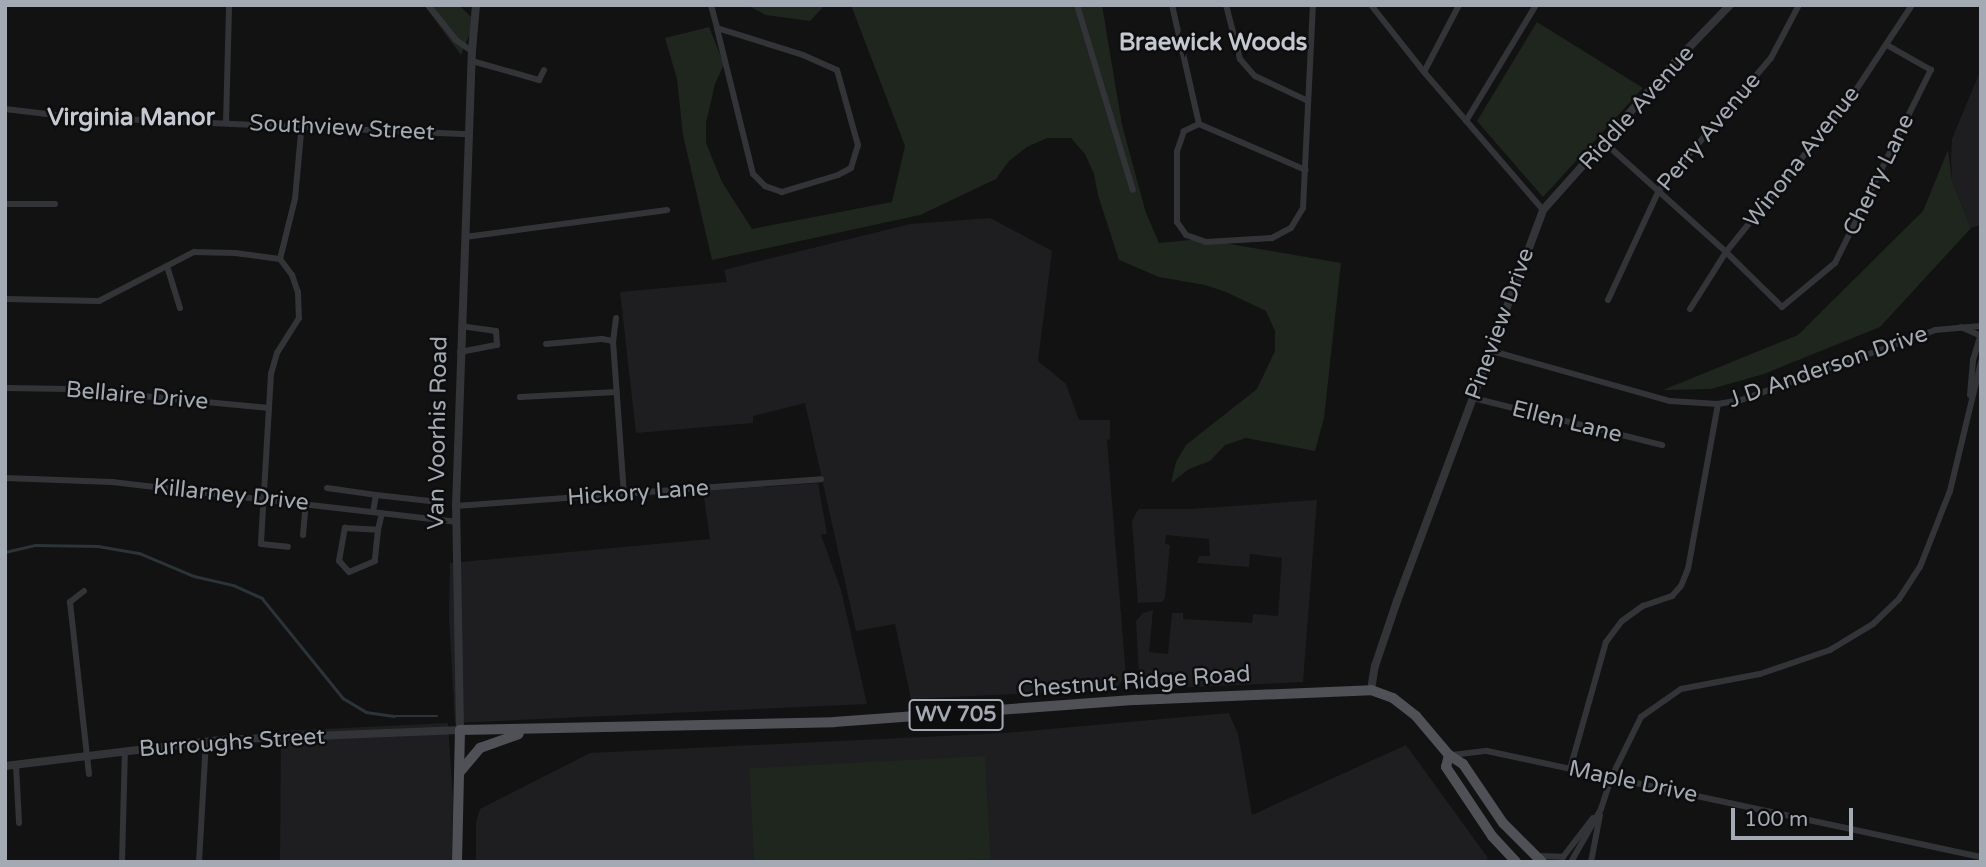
<!DOCTYPE html>
<html>
<head>
<meta charset="utf-8">
<style>
  body { margin:0 }
  #map { position:relative; width:1986px; height:867px; overflow:hidden; background:#121213; font-family:"Varela Round",sans-serif }
  div>[style] { position:absolute }
  [style*='--x'] { left:calc(var(--x)*1px); top:calc(var(--y)*1px); width:calc(var(--w)*1px); rotate:calc(var(--a)*1deg) }
  .built>* { inset:0; background:#1e1e20 }
  .green>* { inset:0; background:#1e261e; transform-origin:0 0 }
  .stream>* { height:2.5px; margin:-1.25px; padding:0 1.25px; transform-origin:1.25px; border-radius:1.25px; background:#2a3439 }
  .minor>* { height:6px; margin:-3px; padding:0 3px; transform-origin:3px; border-radius:3px; background:#333438 }
  .tertiary>* { height:8px; margin:-4px; padding:0 4px; transform-origin:4px; border-radius:4px; background:#333438 }
  .primary>* { height:10px; margin:-5px; padding:0 5px; transform-origin:5px; border-radius:5px; background:#4f5157 }
  span { translate:-50% -50%; white-space:nowrap; text-align:center; line-height:1.15; -webkit-text-stroke:5px #0d0d0e; paint-order:stroke }
  .shield-label span { padding:2px 5px; background:#0d0d0e; border:2px solid; border-radius:5px; -webkit-text-stroke-width:0 }
  .shield-label { font-size:21px; color:#a3aab4; font-weight:700 }
  .street-label { font-size:23px; color:#a3aab4 }
  .neighbourhood-label { font-size:24px; color:#c4c8d0; font-weight:700 }
  .frame { position:absolute; inset:0; border:7px solid #a3aab4; pointer-events:none }
  .scale { position:absolute; left:1731px; top:808px; width:122px; height:32px; box-sizing:border-box; border:4px solid #a3aab4; border-top:0; padding-left:9px; font-size:21px; line-height:24px; white-space:nowrap; color:#a3aab4; -webkit-text-stroke:5px #0d0d0e; paint-order:stroke }
</style>
</head>
<body>
<div id="map">
  <div class="built">
    <div style="clip-path:polygon(1981px 69px,1981px 225px,1971px 228px,1952px 181px,1951px 159px,1952px 139px)"></div>
    <div style="clip-path:polygon(990px 218px,1052px 251px,1038px 361px,1066px 384px,1079px 420px,1110px 420px,1110px 439px,1107px 440px,1126px 676px,1116px 689px,911px 699px,895px 624px,856px 631px,805px 403px,753px 416px,753px 423px,636px 433px,620px 292px,727px 282px,724px 270px,910px 224px)"></div>
    <div style="clip-path:polygon(818px 483px,827px 534px,821px 535px,841px 590px,867px 704px,455px 723px,449px 616px,450px 563px,710px 539px,703px 491px)"></div>
    <div style="clip-path:polygon(1317px 500px,1303px 682px,1147px 689px,1139px 674px,1136px 621px,1143px 613px,1153px 610px,1149px 652px,1168px 654px,1172px 613px,1183px 613px,1183px 619px,1252px 623px,1253px 614px,1278px 616px,1282px 558px,1250px 554px,1249px 567px,1197px 563px,1199px 556px,1210px 556px,1209px 539px,1166px 535px,1165px 544px,1170px 545px,1165px 598px,1162px 602px,1138px 603px,1132px 522px,1136px 513px,1139px 509px,1191px 509px)"></div>
    <div style="clip-path:polygon(1229px 713px,1238px 734px,1252px 815px,1406px 745px,1488px 858px,1483px 862px,476px 862px,476px 822px,480px 809px,590px 753px,1004px 733px)"></div>
    <div style="clip-path:polygon(448px 723px,453px 799px,452px 862px,280px 862px,281px 731px)"></div>
  </div>
  <div class="green">
    <div style="clip-path:polygon(424px 5px,459px 5px,475px 21px,461px 55px)"></div>
    <div style="clip-path:polygon(747px 5px,825px 5px,810px 21px,766px 15px)"></div>
    <div style="clip-path:polygon(851px 5px,1102px 5px,1122px 125px,1146px 213px,1159px 243px,1201px 239px,1341px 263px,1324px 418px,1315px 451px,1246px 438px,1225px 445px,1210px 461px,1189px 469px,1171px 483px,1176px 462px,1186px 445px,1257px 389px,1275px 351px,1275px 331px,1266px 311px,1226px 292px,1205px 285px,1159px 277px,1119px 260px,1098px 195px,1094px 174px,1085px 154px,1071px 138px,1047px 138px,1027px 147px,1009px 161px,996px 179px,920px 215px,712px 260px,683px 135px,677px 79px,665px 38px,709px 27px,724px 64px,715px 84px,706px 123px,706px 143px,722px 182px,752px 229px,892px 202px,905px 146px)"></div>
    <div style="clip-path:polygon(1537px 22px,1643px 88px,1543px 197px,1477px 121px)"></div>
    <div style="clip-path:polygon(1948px 150px,1952px 181px,1971px 228px,1880px 327px,1764px 374px,1711px 389px,1663px 390px,1798px 335px,1923px 211px)"></div>
    <div style="left:985px;top:756px;width:103px;height:236px;rotate:87deg"></div>
  </div>
  <div class="stream">
    <div style="--x:5;--y:552;--w:31;--a:-13"></div>
    <div style="--x:35;--y:545;--w:63;--a:0.9"></div>
    <div style="--x:98;--y:546;--w:42;--a:9.7"></div>
    <div style="--x:139;--y:553;--w:60;--a:22.7"></div>
    <div style="--x:194;--y:576;--w:40;--a:13"></div>
    <div style="--x:233;--y:585;--w:32;--a:24"></div>
    <div style="--x:262;--y:598;--w:129;--a:51"></div>
    <div style="--x:343;--y:698;--w:27;--a:31"></div>
    <div style="--x:366;--y:712;--w:28;--a:8"></div>
    <div style="--x:394;--y:716;--w:43;--a:0"></div>
  </div>
  <div class="minor">
    <div style="--x:428;--y:5;--w:45;--a:51.3"></div>
    <div style="--x:456;--y:40;--w:19;--a:35"></div>
    <div style="--x:711;--y:5;--w:24;--a:75"></div>
    <div style="--x:1077;--y:5;--w:193;--a:73.2"></div>
    <div style="--x:1172;--y:5;--w:122;--a:77.2"></div>
    <div style="--x:1199;--y:124;--w:116;--a:23.3"></div>
    <div style="--x:1226;--y:5;--w:56;--a:75.5"></div>
    <div style="--x:1240;--y:59;--w:23;--a:49"></div>
    <div style="--x:1255;--y:76;--w:56;--a:25.2"></div>
    <div style="--x:1371;--y:5;--w:85;--a:51.7"></div>
    <div style="--x:1424;--y:72;--w:182;--a:49.2"></div>
    <div style="--x:717;--y:28;--w:90;--a:17.4"></div>
    <div style="--x:803;--y:55;--w:37;--a:24"></div>
    <div style="--x:837;--y:70;--w:78;--a:74.4"></div>
    <div style="--x:858;--y:145;--w:24;--a:107"></div>
    <div style="--x:851;--y:168;--w:15;--a:152"></div>
    <div style="--x:838;--y:175;--w:59;--a:163.1"></div>
    <div style="--x:782;--y:192;--w:18;--a:-161"></div>
    <div style="--x:765;--y:186;--w:17;--a:-135"></div>
    <div style="--x:753;--y:174;--w:150;--a:-103.9"></div>
    <div style="--x:472;--y:61;--w:70;--a:15.8"></div>
    <div style="--x:539;--y:80;--w:11;--a:-63"></div>
    <div style="--x:1424;--y:72;--w:76;--a:-62.4"></div>
    <div style="--x:5;--y:109;--w:68;--a:6.7"></div>
    <div style="--x:73;--y:117;--w:396;--a:2.5"></div>
    <div style="--x:1466;--y:121;--w:135;--a:-58.9"></div>
    <div style="--x:226;--y:123;--w:118;--a:-88.5"></div>
    <div style="--x:1199;--y:124;--w:17;--a:155"></div>
    <div style="--x:1184;--y:131;--w:21;--a:109"></div>
    <div style="--x:1177;--y:151;--w:71;--a:90"></div>
    <div style="--x:1177;--y:222;--w:16;--a:55"></div>
    <div style="--x:1186;--y:235;--w:21;--a:19"></div>
    <div style="--x:1206;--y:242;--w:66;--a:-3.5"></div>
    <div style="--x:1272;--y:238;--w:21;--a:-28"></div>
    <div style="--x:1291;--y:228;--w:23;--a:-59"></div>
    <div style="--x:1303;--y:208;--w:203;--a:-87.2"></div>
    <div style="--x:1605;--y:143;--w:163;--a:42"></div>
    <div style="--x:1726;--y:252;--w:78;--a:44.5"></div>
    <div style="--x:1782;--y:307;--w:69;--a:-39.7"></div>
    <div style="--x:1835;--y:263;--w:216;--a:-63.6"></div>
    <div style="--x:1931;--y:70;--w:51;--a:-150.4"></div>
    <div style="--x:5;--y:204;--w:50;--a:0"></div>
    <div style="--x:465;--y:237;--w:204;--a:-7.6"></div>
    <div style="--x:280;--y:259;--w:62;--a:-76"></div>
    <div style="--x:295;--y:199;--w:66;--a:-84.8"></div>
    <div style="--x:167;--y:266;--w:44;--a:72.8"></div>
    <div style="--x:5;--y:299;--w:94;--a:1.2"></div>
    <div style="--x:99;--y:301;--w:107;--a:-27.3"></div>
    <div style="--x:194;--y:252;--w:41;--a:1.4"></div>
    <div style="--x:235;--y:253;--w:45;--a:7.6"></div>
    <div style="--x:280;--y:259;--w:20;--a:53"></div>
    <div style="--x:292;--y:275;--w:18;--a:71"></div>
    <div style="--x:298;--y:292;--w:26;--a:88"></div>
    <div style="--x:299;--y:318;--w:41;--a:122.2"></div>
    <div style="--x:277;--y:353;--w:22;--a:106"></div>
    <div style="--x:271;--y:374;--w:170;--a:93.4"></div>
    <div style="--x:261;--y:544;--w:27;--a:6"></div>
    <div style="--x:1608;--y:300;--w:121;--a:-65.1"></div>
    <div style="--x:1659;--y:190;--w:173;--a:-49.7"></div>
    <div style="--x:1771;--y:58;--w:60;--a:-62.2"></div>
    <div style="--x:1690;--y:309;--w:67;--a:-57.7"></div>
    <div style="--x:1726;--y:252;--w:201;--a:-51.1"></div>
    <div style="--x:1852;--y:96;--w:109;--a:-56.6"></div>
    <div style="--x:616;--y:318;--w:23;--a:97"></div>
    <div style="--x:613;--y:341;--w:154;--a:85.9"></div>
    <div style="--x:1961;--y:327;--w:22;--a:24"></div>
    <div style="--x:546;--y:344;--w:56;--a:-5.1"></div>
    <div style="--x:602;--y:339;--w:11;--a:10"></div>
    <div style="--x:1492;--y:351;--w:185;--a:15.7"></div>
    <div style="--x:1670;--y:401;--w:48;--a:3.6"></div>
    <div style="--x:1718;--y:404;--w:23;--a:-10"></div>
    <div style="--x:1741;--y:400;--w:206;--a:-19.8"></div>
    <div style="--x:1935;--y:330;--w:46;--a:-5"></div>
    <div style="--x:460;--y:352;--w:38;--a:-11"></div>
    <div style="--x:497;--y:345;--w:14;--a:-94"></div>
    <div style="--x:496;--y:331;--w:35;--a:-172"></div>
    <div style="--x:5;--y:388;--w:64;--a:0.9"></div>
    <div style="--x:69;--y:389;--w:201;--a:5.4"></div>
    <div style="--x:1970;--y:395;--w:35;--a:-85"></div>
    <div style="--x:1973;--y:360;--w:27;--a:-73"></div>
    <div style="--x:520;--y:397;--w:97;--a:-3"></div>
    <div style="--x:1473;--y:398;--w:195;--a:14"></div>
    <div style="--x:5;--y:478;--w:107;--a:2.1"></div>
    <div style="--x:112;--y:482;--w:346;--a:6.6"></div>
    <div style="--x:327;--y:488;--w:49;--a:8.1"></div>
    <div style="--x:376;--y:495;--w:17;--a:100"></div>
    <div style="--x:376;--y:495;--w:54;--a:6.3"></div>
    <div style="--x:456;--y:506;--w:366;--a:-4.2"></div>
    <div style="--x:378;--y:530;--w:31;--a:96"></div>
    <div style="--x:375;--y:561;--w:28;--a:157"></div>
    <div style="--x:349;--y:572;--w:15;--a:-132"></div>
    <div style="--x:339;--y:561;--w:34;--a:-80"></div>
    <div style="--x:345;--y:528;--w:33;--a:3"></div>
    <div style="--x:378;--y:530;--w:17;--a:-77"></div>
    <div style="--x:303;--y:535;--w:32;--a:-85"></div>
    <div style="--x:84;--y:591;--w:18;--a:142"></div>
    <div style="--x:70;--y:602;--w:173;--a:83.7"></div>
    <div style="--x:1452;--y:755;--w:35;--a:-7"></div>
    <div style="--x:1487;--y:751;--w:505;--a:12.11"></div>
    <div style="--x:16;--y:765;--w:58;--a:87"></div>
    <div style="--x:1570;--y:769;--w:132;--a:-74.2"></div>
    <div style="--x:1606;--y:642;--w:26;--a:-53"></div>
    <div style="--x:1622;--y:621;--w:26;--a:-36"></div>
    <div style="--x:1643;--y:606;--w:31;--a:-19"></div>
    <div style="--x:1672;--y:596;--w:13;--a:-48"></div>
    <div style="--x:1681;--y:586;--w:18;--a:-68"></div>
    <div style="--x:1688;--y:569;--w:168;--a:-79.7"></div>
    <div style="--x:1540;--y:856;--w:23;--a:2"></div>
    <div style="--x:1563;--y:857;--w:49;--a:-52.4"></div>
    <div style="--x:122;--y:862;--w:111;--a:-88.5"></div>
    <div style="--x:199;--y:862;--w:120;--a:-86.7"></div>
    <div style="--x:1571;--y:862;--w:61;--a:-60.5"></div>
    <div style="--x:1601;--y:809;--w:33;--a:-72"></div>
    <div style="--x:1611;--y:778;--w:68;--a:-63.8"></div>
    <div style="--x:1641;--y:717;--w:49;--a:-35"></div>
    <div style="--x:1681;--y:689;--w:80;--a:-10.8"></div>
    <div style="--x:1760;--y:674;--w:74;--a:-18.9"></div>
    <div style="--x:1830;--y:650;--w:50;--a:-31.2"></div>
    <div style="--x:1873;--y:624;--w:36;--a:-44"></div>
    <div style="--x:1899;--y:599;--w:38;--a:-57"></div>
    <div style="--x:1920;--y:567;--w:82;--a:-68.5"></div>
    <div style="--x:1950;--y:491;--w:133;--a:-76.5"></div>
    <div style="--x:1591;--y:862;--w:48;--a:-79.2"></div>
  </div>
  <div class="tertiary">
    <div style="--x:1371;--y:690;--w:24;--a:-81"></div>
    <div style="--x:1375;--y:666;--w:69;--a:-71.3"></div>
    <div style="--x:1397;--y:601;--w:417;--a:-69.5"></div>
    <div style="--x:1543;--y:210;--w:197;--a:-48.3"></div>
    <div style="--x:1674;--y:63;--w:81;--a:-46"></div>
    <div style="--x:5;--y:766;--w:217;--a:-6.9"></div>
    <div style="--x:220;--y:740;--w:240;--a:-2.4"></div>
    <div style="--x:460;--y:730;--w:224;--a:-91"></div>
    <div style="--x:456;--y:506;--w:455;--a:-88"></div>
    <div style="--x:472;--y:51;--w:46;--a:-85"></div>
  </div>
  <div class="primary">
    <div style="--x:1449;--y:755;--w:12;--a:104"></div>
    <div style="--x:1446;--y:767;--w:83;--a:56.3"></div>
    <div style="--x:1492;--y:836;--w:35;--a:47"></div>
    <div style="--x:459;--y:773;--w:33;--a:-50"></div>
    <div style="--x:480;--y:748;--w:41;--a:-19.7"></div>
    <div style="--x:457;--y:862;--w:132;--a:-88.7"></div>
    <div style="--x:460;--y:730;--w:374;--a:-1.2"></div>
    <div style="--x:834;--y:722;--w:303;--a:-4.2"></div>
    <div style="--x:1136;--y:700;--w:235;--a:-2.4"></div>
    <div style="--x:1371;--y:690;--w:23;--a:20"></div>
    <div style="--x:1393;--y:698;--w:29;--a:38"></div>
    <div style="--x:1416;--y:716;--w:51;--a:49.8"></div>
    <div style="--x:1449;--y:755;--w:17;--a:33"></div>
    <div style="--x:1463;--y:764;--w:71;--a:55.9"></div>
    <div style="--x:1503;--y:823;--w:55;--a:45"></div>
  </div>
  <div class="shield-label">
    <span style="left:956px;top:715px">WV 705</span>
  </div>
  <div class="street-label">
    <span style="left:1637px;top:108px;rotate:-48deg">Riddle Avenue</span>
    <span style="left:342px;top:128px;rotate:3deg">Southview Street</span>
    <span style="left:1709px;top:132px;rotate:-50deg">Perry Avenue</span>
    <span style="left:1802px;top:157px;rotate:-52deg">Winona Avenue</span>
    <span style="left:1879px;top:175px;rotate:-64deg">Cherry Lane</span>
    <span style="left:1500px;top:324px;rotate:-70deg">Pineview Drive</span>
    <span style="left:1828px;top:367px;rotate:-19deg">J D Anderson Drive</span>
    <span style="left:137px;top:396px;rotate:5deg">Bellaire Drive</span>
    <span style="left:1567px;top:422px;rotate:14deg">Ellen Lane</span>
    <span style="left:438px;top:433px;rotate:-89deg">Van Voorhis Road</span>
    <span style="left:638px;top:493px;rotate:-4deg">Hickory Lane</span>
    <span style="left:231px;top:495px;rotate:6deg">Killarney Drive</span>
    <span style="left:1134px;top:682px;rotate:-4deg">Chestnut Ridge Road</span>
    <span style="left:232px;top:743px;rotate:-4deg">Burroughs Street</span>
    <span style="left:1633px;top:782px;rotate:12deg">Maple Drive</span>
  </div>
  <div class="neighbourhood-label">
    <span style="left:1213px;top:43px">Braewick Woods</span>
    <span style="left:131px;top:118px">Virginia Manor</span>
  </div>
  <div class="frame"></div>
  <div class="scale">100 m</div>
</div>
</body>
</html>
